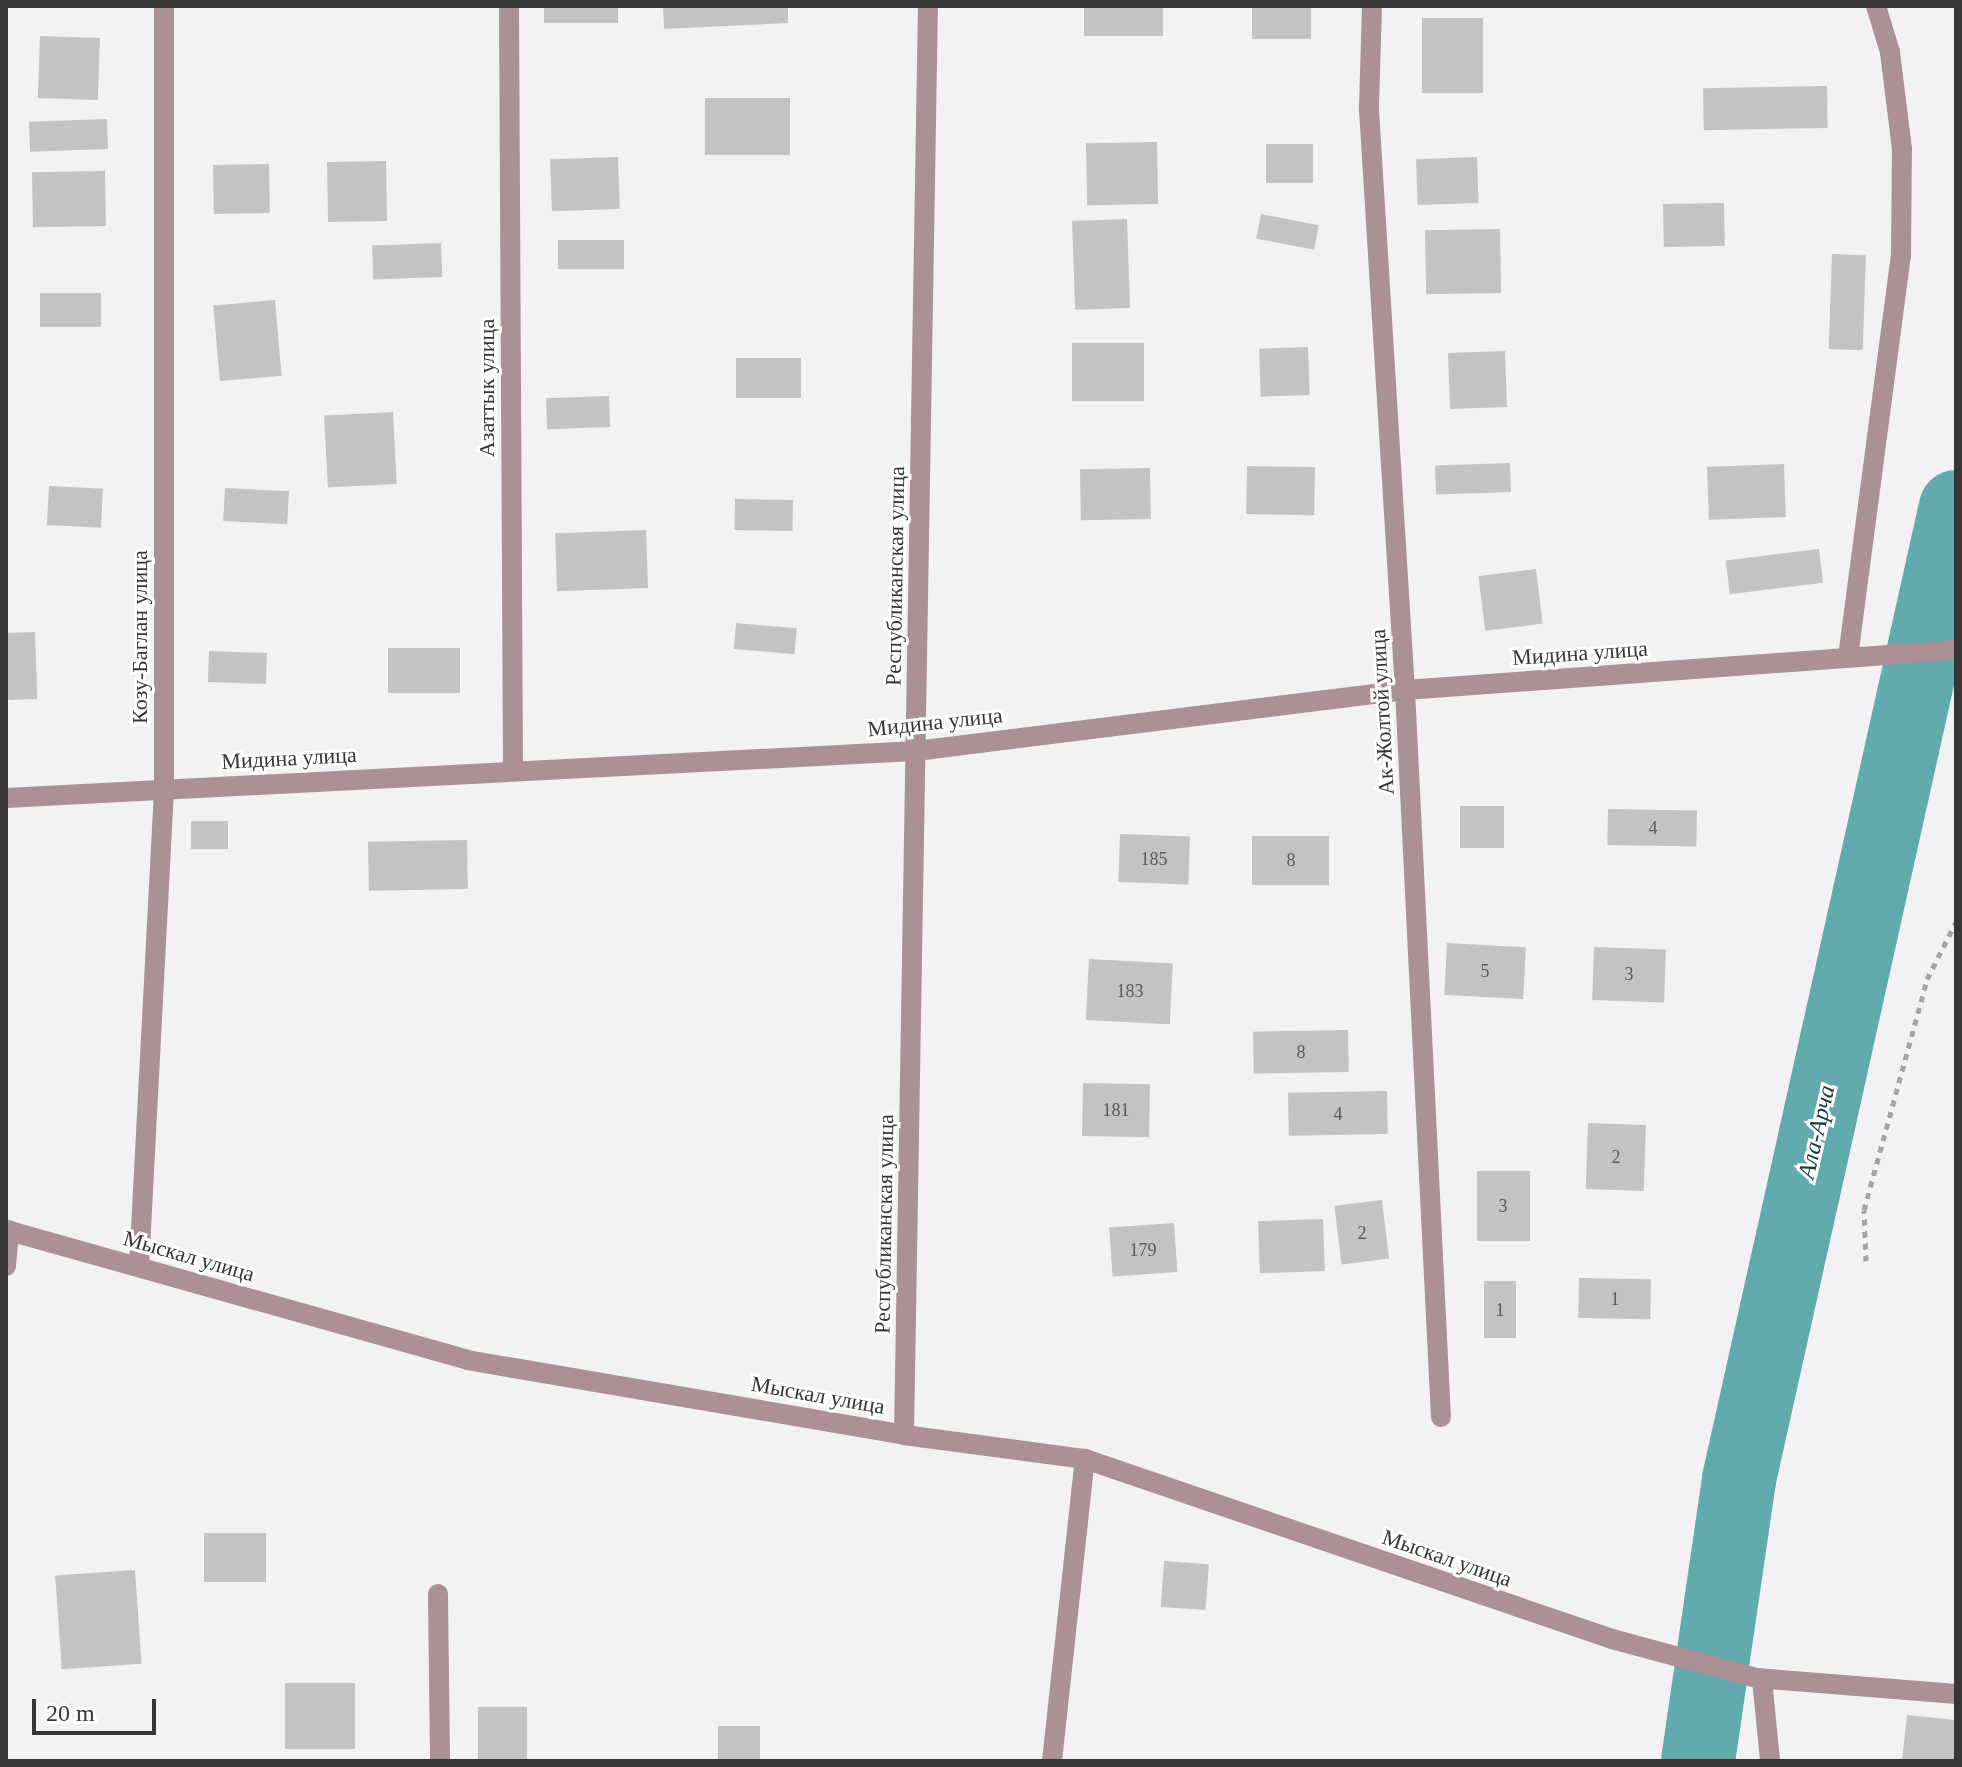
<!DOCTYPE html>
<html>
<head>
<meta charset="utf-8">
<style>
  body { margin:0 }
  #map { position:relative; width:1962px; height:1767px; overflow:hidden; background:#f2f2f5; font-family:Georgia,serif }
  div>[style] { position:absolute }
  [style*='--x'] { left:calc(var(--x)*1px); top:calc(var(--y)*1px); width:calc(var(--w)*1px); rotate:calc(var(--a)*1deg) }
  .river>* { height:74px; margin:-37px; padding:0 37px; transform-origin:37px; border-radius:37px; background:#61aaad }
  .building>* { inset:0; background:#c5c2c3; transform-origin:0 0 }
  .path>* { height:5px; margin-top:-2.5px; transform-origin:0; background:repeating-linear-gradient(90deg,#a4a4a6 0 6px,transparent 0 12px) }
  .minor>* { height:20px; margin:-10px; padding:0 10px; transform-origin:10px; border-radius:10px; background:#ab9096 }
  span { translate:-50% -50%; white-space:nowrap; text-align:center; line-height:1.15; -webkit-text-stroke:6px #fff; paint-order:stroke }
  .number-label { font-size:18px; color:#5a595a }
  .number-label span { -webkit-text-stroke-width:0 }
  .street-label { font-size:22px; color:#363637 }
  .water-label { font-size:24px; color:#183c3e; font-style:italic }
  .frame { position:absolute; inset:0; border:8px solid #363637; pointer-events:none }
  .scale { position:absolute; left:32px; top:1699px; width:124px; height:36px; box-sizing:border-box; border:4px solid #363637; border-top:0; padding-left:10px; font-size:24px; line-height:28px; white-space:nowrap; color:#363637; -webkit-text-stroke:6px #fff; paint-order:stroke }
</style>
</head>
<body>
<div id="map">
  <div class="river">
    <div style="--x:1698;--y:1761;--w:285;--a:-81.7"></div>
    <div style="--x:1739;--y:1479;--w:996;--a:-77.42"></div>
  </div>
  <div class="building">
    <div style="left:544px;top:6px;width:74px;height:17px"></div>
    <div style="clip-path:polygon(663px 6px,788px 6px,788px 23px,664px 29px)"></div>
    <div style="left:1084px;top:6px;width:79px;height:30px"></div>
    <div style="left:1252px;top:6px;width:59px;height:33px"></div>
    <div style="left:1422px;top:18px;width:61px;height:75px"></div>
    <div style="left:40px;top:36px;width:60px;height:62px;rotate:2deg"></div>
    <div style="left:1827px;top:86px;width:42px;height:124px;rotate:89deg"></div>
    <div style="left:705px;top:98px;width:85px;height:57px"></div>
    <div style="left:107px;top:119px;width:30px;height:78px;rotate:88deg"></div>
    <div style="left:1157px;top:142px;width:62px;height:71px;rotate:89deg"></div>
    <div style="left:1266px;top:144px;width:47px;height:39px"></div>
    <div style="left:618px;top:157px;width:52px;height:68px;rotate:88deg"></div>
    <div style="left:1477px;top:157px;width:46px;height:61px;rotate:88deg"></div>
    <div style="left:386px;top:161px;width:60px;height:59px;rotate:89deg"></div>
    <div style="left:269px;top:164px;width:49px;height:56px;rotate:89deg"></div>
    <div style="left:105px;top:171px;width:55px;height:73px;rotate:89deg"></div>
    <div style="left:1724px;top:203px;width:43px;height:61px;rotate:89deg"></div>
    <div style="left:1261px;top:214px;width:59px;height:25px;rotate:11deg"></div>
    <div style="left:1127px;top:219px;width:89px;height:55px;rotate:88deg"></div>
    <div style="left:1500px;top:229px;width:64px;height:75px;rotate:89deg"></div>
    <div style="left:558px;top:240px;width:66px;height:29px"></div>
    <div style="left:441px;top:243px;width:34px;height:69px;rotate:88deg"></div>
    <div style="left:1832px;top:254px;width:34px;height:95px;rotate:2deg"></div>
    <div style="left:40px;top:293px;width:61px;height:34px"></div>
    <div style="left:275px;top:300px;width:76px;height:62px;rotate:85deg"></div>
    <div style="left:1072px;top:343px;width:72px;height:58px"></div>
    <div style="left:1308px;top:347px;width:48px;height:49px;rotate:88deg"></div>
    <div style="left:1505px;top:351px;width:56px;height:57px;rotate:88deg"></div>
    <div style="left:801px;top:358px;width:40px;height:65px;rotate:90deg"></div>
    <div style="left:609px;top:396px;width:31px;height:63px;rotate:88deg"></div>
    <div style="left:393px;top:412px;width:72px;height:69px;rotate:87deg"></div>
    <div style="left:1510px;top:463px;width:29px;height:75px;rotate:88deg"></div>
    <div style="left:1784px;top:464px;width:53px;height:77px;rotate:88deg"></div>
    <div style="left:1247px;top:466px;width:68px;height:48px;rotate:1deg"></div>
    <div style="left:1150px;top:468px;width:51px;height:70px;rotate:89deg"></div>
    <div style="left:49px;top:486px;width:54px;height:39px;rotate:3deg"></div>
    <div style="left:225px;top:488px;width:64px;height:33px;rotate:3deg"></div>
    <div style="left:735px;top:499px;width:58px;height:31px;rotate:1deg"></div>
    <div style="left:646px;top:530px;width:58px;height:91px;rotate:88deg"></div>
    <div style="left:1819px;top:549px;width:34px;height:94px;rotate:83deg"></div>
    <div style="left:1536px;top:569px;width:55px;height:58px;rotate:83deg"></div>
    <div style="left:736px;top:623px;width:61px;height:26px;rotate:5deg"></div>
    <div style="left:35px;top:632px;width:67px;height:29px;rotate:88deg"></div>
    <div style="left:388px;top:648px;width:72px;height:45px"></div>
    <div style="left:209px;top:651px;width:58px;height:31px;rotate:2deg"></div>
    <div style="left:1460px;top:806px;width:44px;height:42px"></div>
    <div style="left:1608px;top:809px;width:89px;height:36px;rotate:1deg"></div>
    <div style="left:191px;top:821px;width:37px;height:28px"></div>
    <div style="left:1120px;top:834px;width:70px;height:48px;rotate:2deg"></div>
    <div style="left:1252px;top:836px;width:77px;height:49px"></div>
    <div style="left:467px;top:840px;width:49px;height:99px;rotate:89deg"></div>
    <div style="left:1447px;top:943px;width:79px;height:52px;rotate:3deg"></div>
    <div style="left:1594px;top:947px;width:72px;height:53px;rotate:2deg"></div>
    <div style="left:1089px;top:959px;width:84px;height:61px;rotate:3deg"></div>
    <div style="left:1348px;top:1030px;width:42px;height:95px;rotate:89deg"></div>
    <div style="left:1083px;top:1083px;width:67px;height:53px;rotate:1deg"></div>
    <div style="left:1387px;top:1091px;width:43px;height:99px;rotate:89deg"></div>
    <div style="left:1588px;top:1123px;width:58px;height:66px;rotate:2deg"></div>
    <div style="left:1477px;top:1171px;width:53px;height:70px"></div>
    <div style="left:1382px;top:1200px;width:59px;height:48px;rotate:83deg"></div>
    <div style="left:1323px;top:1219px;width:52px;height:65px;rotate:88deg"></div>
    <div style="left:1174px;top:1223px;width:49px;height:65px;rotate:86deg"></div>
    <div style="left:1579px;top:1278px;width:72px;height:40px;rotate:1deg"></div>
    <div style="left:1484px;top:1281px;width:32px;height:57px"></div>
    <div style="left:204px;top:1533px;width:62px;height:49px"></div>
    <div style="left:1164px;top:1561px;width:45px;height:46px;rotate:4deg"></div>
    <div style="left:135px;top:1570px;width:94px;height:80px;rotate:86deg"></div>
    <div style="left:285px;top:1683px;width:70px;height:66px"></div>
    <div style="left:478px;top:1707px;width:49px;height:54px"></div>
    <div style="clip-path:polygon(1907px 1715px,1956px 1720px,1956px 1761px,1902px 1761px)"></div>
    <div style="left:718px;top:1726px;width:42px;height:34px"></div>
  </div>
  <div class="path">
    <div style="--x:1866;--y:1261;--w:51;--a:-92.2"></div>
    <div style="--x:1864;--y:1210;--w:239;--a:-74.7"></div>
    <div style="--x:1927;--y:979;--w:64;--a:-63"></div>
  </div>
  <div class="minor">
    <div style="--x:509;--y:6;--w:765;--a:89.7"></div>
    <div style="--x:1372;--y:6;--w:104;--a:91.7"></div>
    <div style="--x:1369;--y:110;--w:581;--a:86.45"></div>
    <div style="--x:1405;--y:690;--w:728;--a:87.17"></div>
    <div style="--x:1848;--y:657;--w:404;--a:-82.5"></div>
    <div style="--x:1901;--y:256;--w:107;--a:-89.5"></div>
    <div style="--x:1902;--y:149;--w:98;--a:-97.1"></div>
    <div style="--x:1890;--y:52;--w:48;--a:-106.9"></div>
    <div style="--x:6;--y:798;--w:911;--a:-2.96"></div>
    <div style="--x:916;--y:751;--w:493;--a:-7.1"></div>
    <div style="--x:1405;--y:690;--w:552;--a:-4.15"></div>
    <div style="--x:6;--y:1230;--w:479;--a:15.7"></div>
    <div style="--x:467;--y:1360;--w:443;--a:9.7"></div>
    <div style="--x:904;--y:1435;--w:183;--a:7.6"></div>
    <div style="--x:1085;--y:1459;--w:557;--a:18.86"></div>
    <div style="--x:1612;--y:1639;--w:150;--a:15.1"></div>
    <div style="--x:1757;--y:1678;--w:200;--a:4.6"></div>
    <div style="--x:6;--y:1266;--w:36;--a:-85"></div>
    <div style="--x:139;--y:1267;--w:479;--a:-87"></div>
    <div style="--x:164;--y:789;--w:783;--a:-90"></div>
    <div style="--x:904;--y:1435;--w:1429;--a:-89.04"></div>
    <div style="--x:438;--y:1594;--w:167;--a:89.3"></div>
    <div style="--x:1762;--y:1679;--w:82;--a:84.4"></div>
    <div style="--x:1052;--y:1761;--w:304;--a:-83.8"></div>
  </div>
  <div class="number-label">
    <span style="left:1653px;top:828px">4</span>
    <span style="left:1154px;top:859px">185</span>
    <span style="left:1291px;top:860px">8</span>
    <span style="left:1485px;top:971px">5</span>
    <span style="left:1629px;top:974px">3</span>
    <span style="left:1130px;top:991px">183</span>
    <span style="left:1301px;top:1052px">8</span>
    <span style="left:1116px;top:1110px">181</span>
    <span style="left:1338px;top:1114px">4</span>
    <span style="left:1616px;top:1157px">2</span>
    <span style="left:1503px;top:1206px">3</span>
    <span style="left:1362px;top:1233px">2</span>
    <span style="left:1143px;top:1250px">179</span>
    <span style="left:1615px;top:1299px">1</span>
    <span style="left:1500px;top:1310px">1</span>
  </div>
  <div class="street-label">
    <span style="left:487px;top:388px;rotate:-90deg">Азаттык улица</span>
    <span style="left:895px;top:576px;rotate:-89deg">Республиканская улица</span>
    <span style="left:140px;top:637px;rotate:-90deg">Козу-Баглан улица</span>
    <span style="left:1580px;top:653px;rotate:-4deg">Мидина улица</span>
    <span style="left:1382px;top:712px;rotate:-93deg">Ак-Жолтой улица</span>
    <span style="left:935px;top:722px;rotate:-6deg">Мидина улица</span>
    <span style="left:289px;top:758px;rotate:-3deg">Мидина улица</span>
    <span style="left:884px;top:1224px;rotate:-89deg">Республиканская улица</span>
    <span style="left:189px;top:1256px;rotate:16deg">Мыскал улица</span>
    <span style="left:818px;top:1395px;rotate:10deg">Мыскал улица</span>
    <span style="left:1447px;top:1558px;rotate:19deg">Мыскал улица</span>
  </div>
  <div class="water-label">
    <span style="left:1817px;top:1132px;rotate:-77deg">Ала-Арча</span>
  </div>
  <div class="frame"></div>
  <div class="scale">20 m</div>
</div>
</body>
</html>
